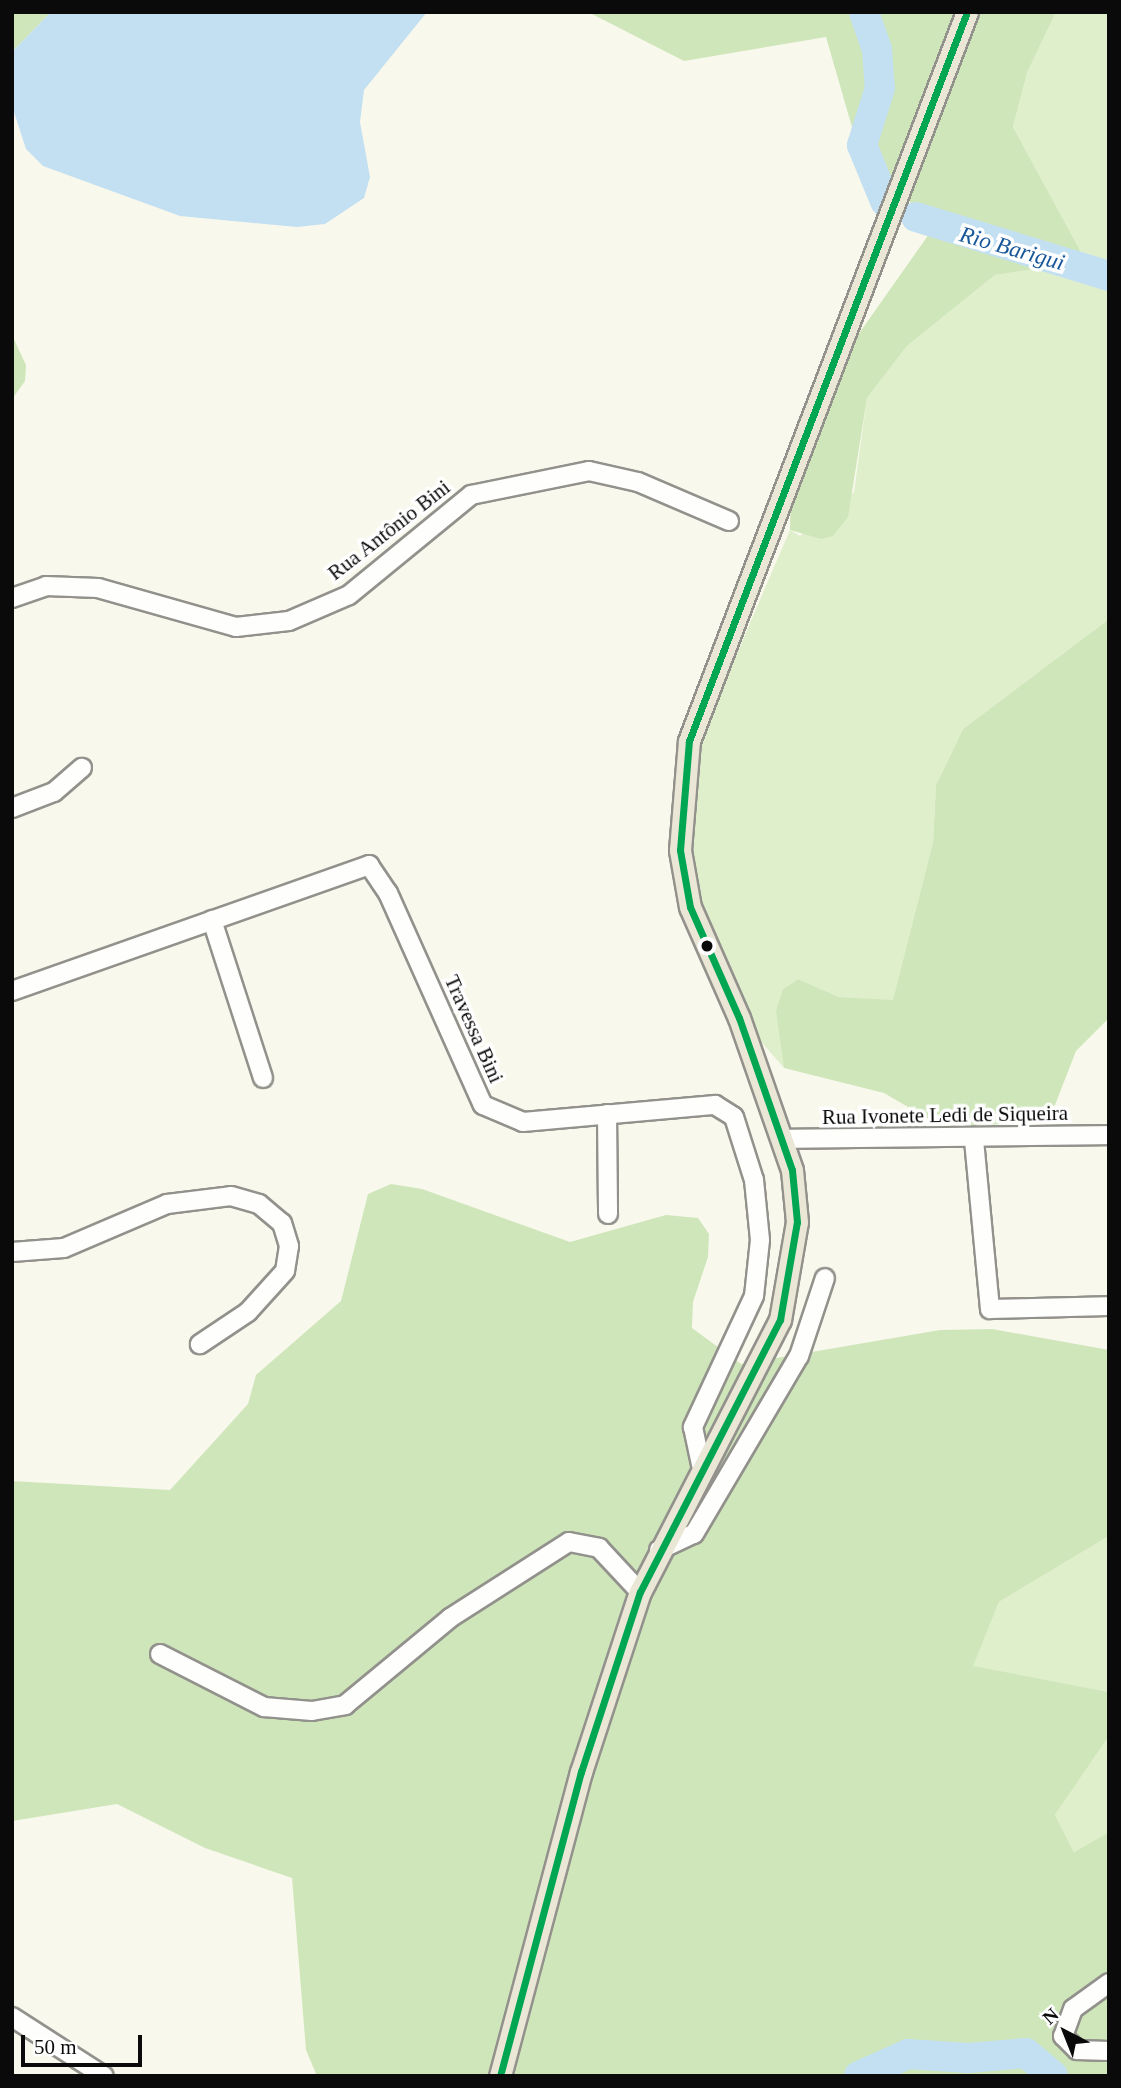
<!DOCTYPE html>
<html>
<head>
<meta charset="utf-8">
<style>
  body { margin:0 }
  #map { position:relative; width:1121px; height:2088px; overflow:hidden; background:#f9f8ec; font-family:"Times New Roman",serif }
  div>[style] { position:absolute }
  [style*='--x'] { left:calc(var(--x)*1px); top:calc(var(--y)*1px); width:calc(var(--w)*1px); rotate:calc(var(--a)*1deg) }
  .green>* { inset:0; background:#dfefcc }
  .forest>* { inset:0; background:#cfe6ba }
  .water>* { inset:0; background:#c3e0f2 }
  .river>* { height:30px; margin:-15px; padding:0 15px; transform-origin:15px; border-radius:15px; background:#c3e0f2 }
  .roads { filter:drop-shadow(2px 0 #92918c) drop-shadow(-2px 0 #92918c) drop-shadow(0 2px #92918c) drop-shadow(0 -2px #92918c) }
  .minor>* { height:18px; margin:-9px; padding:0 9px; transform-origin:9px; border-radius:9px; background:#fefefc }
  .major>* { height:21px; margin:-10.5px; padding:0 10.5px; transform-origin:10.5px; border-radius:10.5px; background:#ebe7d6 }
  .bus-1>* { height:7px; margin:-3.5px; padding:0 3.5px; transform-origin:3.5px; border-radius:3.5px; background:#00a651 }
  .dots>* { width:19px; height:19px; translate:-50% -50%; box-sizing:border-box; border:4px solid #fff; border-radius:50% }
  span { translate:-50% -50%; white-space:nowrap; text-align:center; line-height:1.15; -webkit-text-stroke:7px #fff; paint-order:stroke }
  .street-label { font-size:21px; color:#0a0a0a }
  .water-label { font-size:23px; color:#165699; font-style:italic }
  .frame { position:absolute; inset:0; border:14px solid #0a0a0a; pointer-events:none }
  .north { position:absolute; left:1030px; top:1997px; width:70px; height:70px; -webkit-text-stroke:5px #fff; paint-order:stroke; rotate:318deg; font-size:19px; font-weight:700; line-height:28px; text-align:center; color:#0a0a0a }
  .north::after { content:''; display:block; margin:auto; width:24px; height:32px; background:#0a0a0a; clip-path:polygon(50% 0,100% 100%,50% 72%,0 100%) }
  .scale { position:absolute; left:21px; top:2035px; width:121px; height:32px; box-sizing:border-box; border:4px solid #0a0a0a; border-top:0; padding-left:9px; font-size:21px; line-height:24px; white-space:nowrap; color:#0a0a0a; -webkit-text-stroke:5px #fff; paint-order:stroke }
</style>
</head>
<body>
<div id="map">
  <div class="green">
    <div style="clip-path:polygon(1056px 12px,1109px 12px,1109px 619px,963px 729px,936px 785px,933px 842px,893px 1001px,839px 997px,798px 979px,783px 989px,784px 1068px,750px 1029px,702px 938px,687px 828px,700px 739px,790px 530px,800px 536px,854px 492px,867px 398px,907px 346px,995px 275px,1080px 262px,1081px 252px,1013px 127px,1027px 73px)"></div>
    <div style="clip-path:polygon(1109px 1536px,1109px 1692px,972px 1667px,999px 1602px)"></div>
    <div style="clip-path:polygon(1109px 1736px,1109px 1832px,1074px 1852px,1055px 1815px)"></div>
  </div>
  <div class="forest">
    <div style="clip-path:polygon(12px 12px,51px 12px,12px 52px)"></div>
    <div style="clip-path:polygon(588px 12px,1056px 12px,1027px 73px,1013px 127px,1081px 252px,1080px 262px,995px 275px,907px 346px,867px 398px,848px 517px,833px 536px,821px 539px,790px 530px,791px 493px,841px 359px,934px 227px,858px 148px,826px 37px,684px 61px)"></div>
    <div style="clip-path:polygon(12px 335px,26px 365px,25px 381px,12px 399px)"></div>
    <div style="clip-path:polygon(1109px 619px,1109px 1018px,1076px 1051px,1055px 1105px,1028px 1122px,969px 1126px,927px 1118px,884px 1093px,784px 1068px,776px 1011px,783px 989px,798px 979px,839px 997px,893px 1000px,933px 842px,936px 785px,963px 729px)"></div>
    <div style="clip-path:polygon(391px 1184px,422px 1189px,570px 1242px,666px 1215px,698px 1218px,709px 1234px,708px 1257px,693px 1302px,692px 1328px,741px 1364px,940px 1330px,992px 1329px,1109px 1350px,1109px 1536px,999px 1602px,973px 1666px,1109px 1692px,1109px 1736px,1055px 1815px,1074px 1852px,1109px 1832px,1109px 2076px,317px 2076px,306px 2050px,292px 1878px,205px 1848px,117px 1804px,12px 1821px,12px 1481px,170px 1490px,248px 1404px,256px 1375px,341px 1301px,368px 1194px)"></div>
  </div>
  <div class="water">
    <div style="clip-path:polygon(51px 12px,427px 12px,364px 90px,360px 122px,370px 177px,364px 198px,325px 224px,297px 227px,180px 216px,43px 166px,26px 149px,13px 109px,12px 52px)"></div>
  </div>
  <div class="river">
    <div style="--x:864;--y:12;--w:39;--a:71"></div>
    <div style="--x:877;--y:49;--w:39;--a:86"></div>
    <div style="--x:880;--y:88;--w:60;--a:107.5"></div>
    <div style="--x:862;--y:145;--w:61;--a:67.7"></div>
    <div style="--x:916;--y:217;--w:202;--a:17"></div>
    <div style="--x:859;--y:2076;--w:54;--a:-24.2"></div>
    <div style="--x:908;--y:2054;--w:60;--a:3.8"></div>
    <div style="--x:968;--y:2058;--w:58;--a:-4.9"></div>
    <div style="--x:1026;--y:2053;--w:35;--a:40"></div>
  </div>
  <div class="roads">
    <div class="minor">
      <div style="--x:12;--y:598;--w:36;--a:-19"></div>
      <div style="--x:46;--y:586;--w:52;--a:2.2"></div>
      <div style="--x:98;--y:588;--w:143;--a:15.8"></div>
      <div style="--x:236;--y:627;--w:53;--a:-6.5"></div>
      <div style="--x:289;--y:621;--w:65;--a:-23.4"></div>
      <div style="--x:349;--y:595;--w:158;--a:-39.3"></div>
      <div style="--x:471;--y:495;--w:120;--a:-11.5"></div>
      <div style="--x:589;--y:471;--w:50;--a:12.7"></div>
      <div style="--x:638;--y:482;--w:99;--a:23.2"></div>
      <div style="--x:12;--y:808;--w:45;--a:-20.9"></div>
      <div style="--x:54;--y:792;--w:37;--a:-41"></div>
      <div style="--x:212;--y:920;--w:166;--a:72.1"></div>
      <div style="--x:12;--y:991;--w:379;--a:-19.4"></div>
      <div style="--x:369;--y:865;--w:34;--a:56"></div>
      <div style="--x:388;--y:893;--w:232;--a:65.9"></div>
      <div style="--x:483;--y:1105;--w:43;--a:23"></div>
      <div style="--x:523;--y:1122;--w:193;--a:-5.1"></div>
      <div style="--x:715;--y:1105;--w:22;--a:32"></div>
      <div style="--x:734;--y:1117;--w:66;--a:72.4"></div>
      <div style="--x:754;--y:1180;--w:60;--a:84.3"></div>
      <div style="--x:760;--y:1240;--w:56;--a:96.1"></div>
      <div style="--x:754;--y:1296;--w:145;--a:115"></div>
      <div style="--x:693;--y:1427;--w:39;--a:78"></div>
      <div style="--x:607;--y:1114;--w:100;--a:89.4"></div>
      <div style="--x:781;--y:1139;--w:328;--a:-0.7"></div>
      <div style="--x:974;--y:1140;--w:170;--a:84.6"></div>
      <div style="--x:990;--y:1309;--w:119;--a:-1.4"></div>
      <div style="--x:12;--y:1252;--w:52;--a:-4.4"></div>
      <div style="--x:64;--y:1248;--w:112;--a:-23.1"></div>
      <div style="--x:167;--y:1204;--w:64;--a:-7.1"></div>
      <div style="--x:231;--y:1196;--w:29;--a:16"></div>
      <div style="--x:259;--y:1204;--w:30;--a:40"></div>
      <div style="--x:282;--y:1223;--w:24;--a:73"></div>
      <div style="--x:289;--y:1246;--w:25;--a:99"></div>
      <div style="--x:285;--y:1271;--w:55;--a:132.1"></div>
      <div style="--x:248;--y:1312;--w:58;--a:146.3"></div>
      <div style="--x:659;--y:1550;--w:38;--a:-25"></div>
      <div style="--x:694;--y:1534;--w:207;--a:-59.5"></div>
      <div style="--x:799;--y:1356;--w:82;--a:-71.6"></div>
      <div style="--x:160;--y:1654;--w:117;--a:27"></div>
      <div style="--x:264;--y:1707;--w:48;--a:4.8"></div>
      <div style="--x:312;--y:1711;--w:34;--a:-10"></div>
      <div style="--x:345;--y:1705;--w:136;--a:-39.6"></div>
      <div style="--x:450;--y:1618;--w:141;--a:-32.6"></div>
      <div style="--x:569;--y:1542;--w:31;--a:11"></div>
      <div style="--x:599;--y:1548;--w:60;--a:47"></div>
      <div style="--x:1109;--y:1983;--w:44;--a:144.2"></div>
      <div style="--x:1073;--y:2009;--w:29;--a:110"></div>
      <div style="--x:1063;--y:2036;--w:20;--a:45"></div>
      <div style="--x:1077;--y:2050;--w:32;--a:2"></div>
      <div style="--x:12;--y:2017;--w:109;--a:32.7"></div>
    </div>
    <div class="major">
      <div style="--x:500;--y:2076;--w:315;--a:-75.1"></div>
      <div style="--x:581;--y:1772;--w:189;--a:-71.9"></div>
      <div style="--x:640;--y:1592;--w:306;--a:-62.8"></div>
      <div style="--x:780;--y:1320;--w:99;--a:-80.2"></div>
      <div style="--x:797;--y:1222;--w:52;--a:-95.5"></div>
      <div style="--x:792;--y:1170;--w:161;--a:-109.2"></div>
      <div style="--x:739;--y:1018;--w:121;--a:-113.8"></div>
      <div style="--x:690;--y:907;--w:58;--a:-100"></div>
      <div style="--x:680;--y:850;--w:109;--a:-85.3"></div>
      <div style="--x:689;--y:741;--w:780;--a:-69.13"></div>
    </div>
  </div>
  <div class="bus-1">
    <div style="--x:500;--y:2076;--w:315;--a:-75.1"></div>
    <div style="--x:581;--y:1772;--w:189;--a:-71.9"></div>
    <div style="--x:640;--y:1592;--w:306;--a:-62.8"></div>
    <div style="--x:780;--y:1320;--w:99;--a:-80.2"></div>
    <div style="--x:797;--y:1222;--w:52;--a:-95.5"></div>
    <div style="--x:792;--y:1170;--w:161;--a:-109.2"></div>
    <div style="--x:739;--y:1018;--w:121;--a:-113.8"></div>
    <div style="--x:690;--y:907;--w:58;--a:-100"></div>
    <div style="--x:680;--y:850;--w:109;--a:-85.3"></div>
    <div style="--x:689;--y:741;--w:780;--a:-69.13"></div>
  </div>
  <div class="dots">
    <div style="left:707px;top:946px;background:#0a0a0a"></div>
  </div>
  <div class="street-label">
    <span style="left:389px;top:530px;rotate:-38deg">Rua Antônio Bini</span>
    <span style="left:474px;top:1029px;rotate:66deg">Travessa Bini</span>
    <span style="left:945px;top:1115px;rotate:-1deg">Rua Ivonete Ledi de Siqueira</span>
  </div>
  <div class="water-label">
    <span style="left:1012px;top:249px;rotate:16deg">Rio Barigui</span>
  </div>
  <div class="frame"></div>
  <div class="north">N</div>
  <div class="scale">50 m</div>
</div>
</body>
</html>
